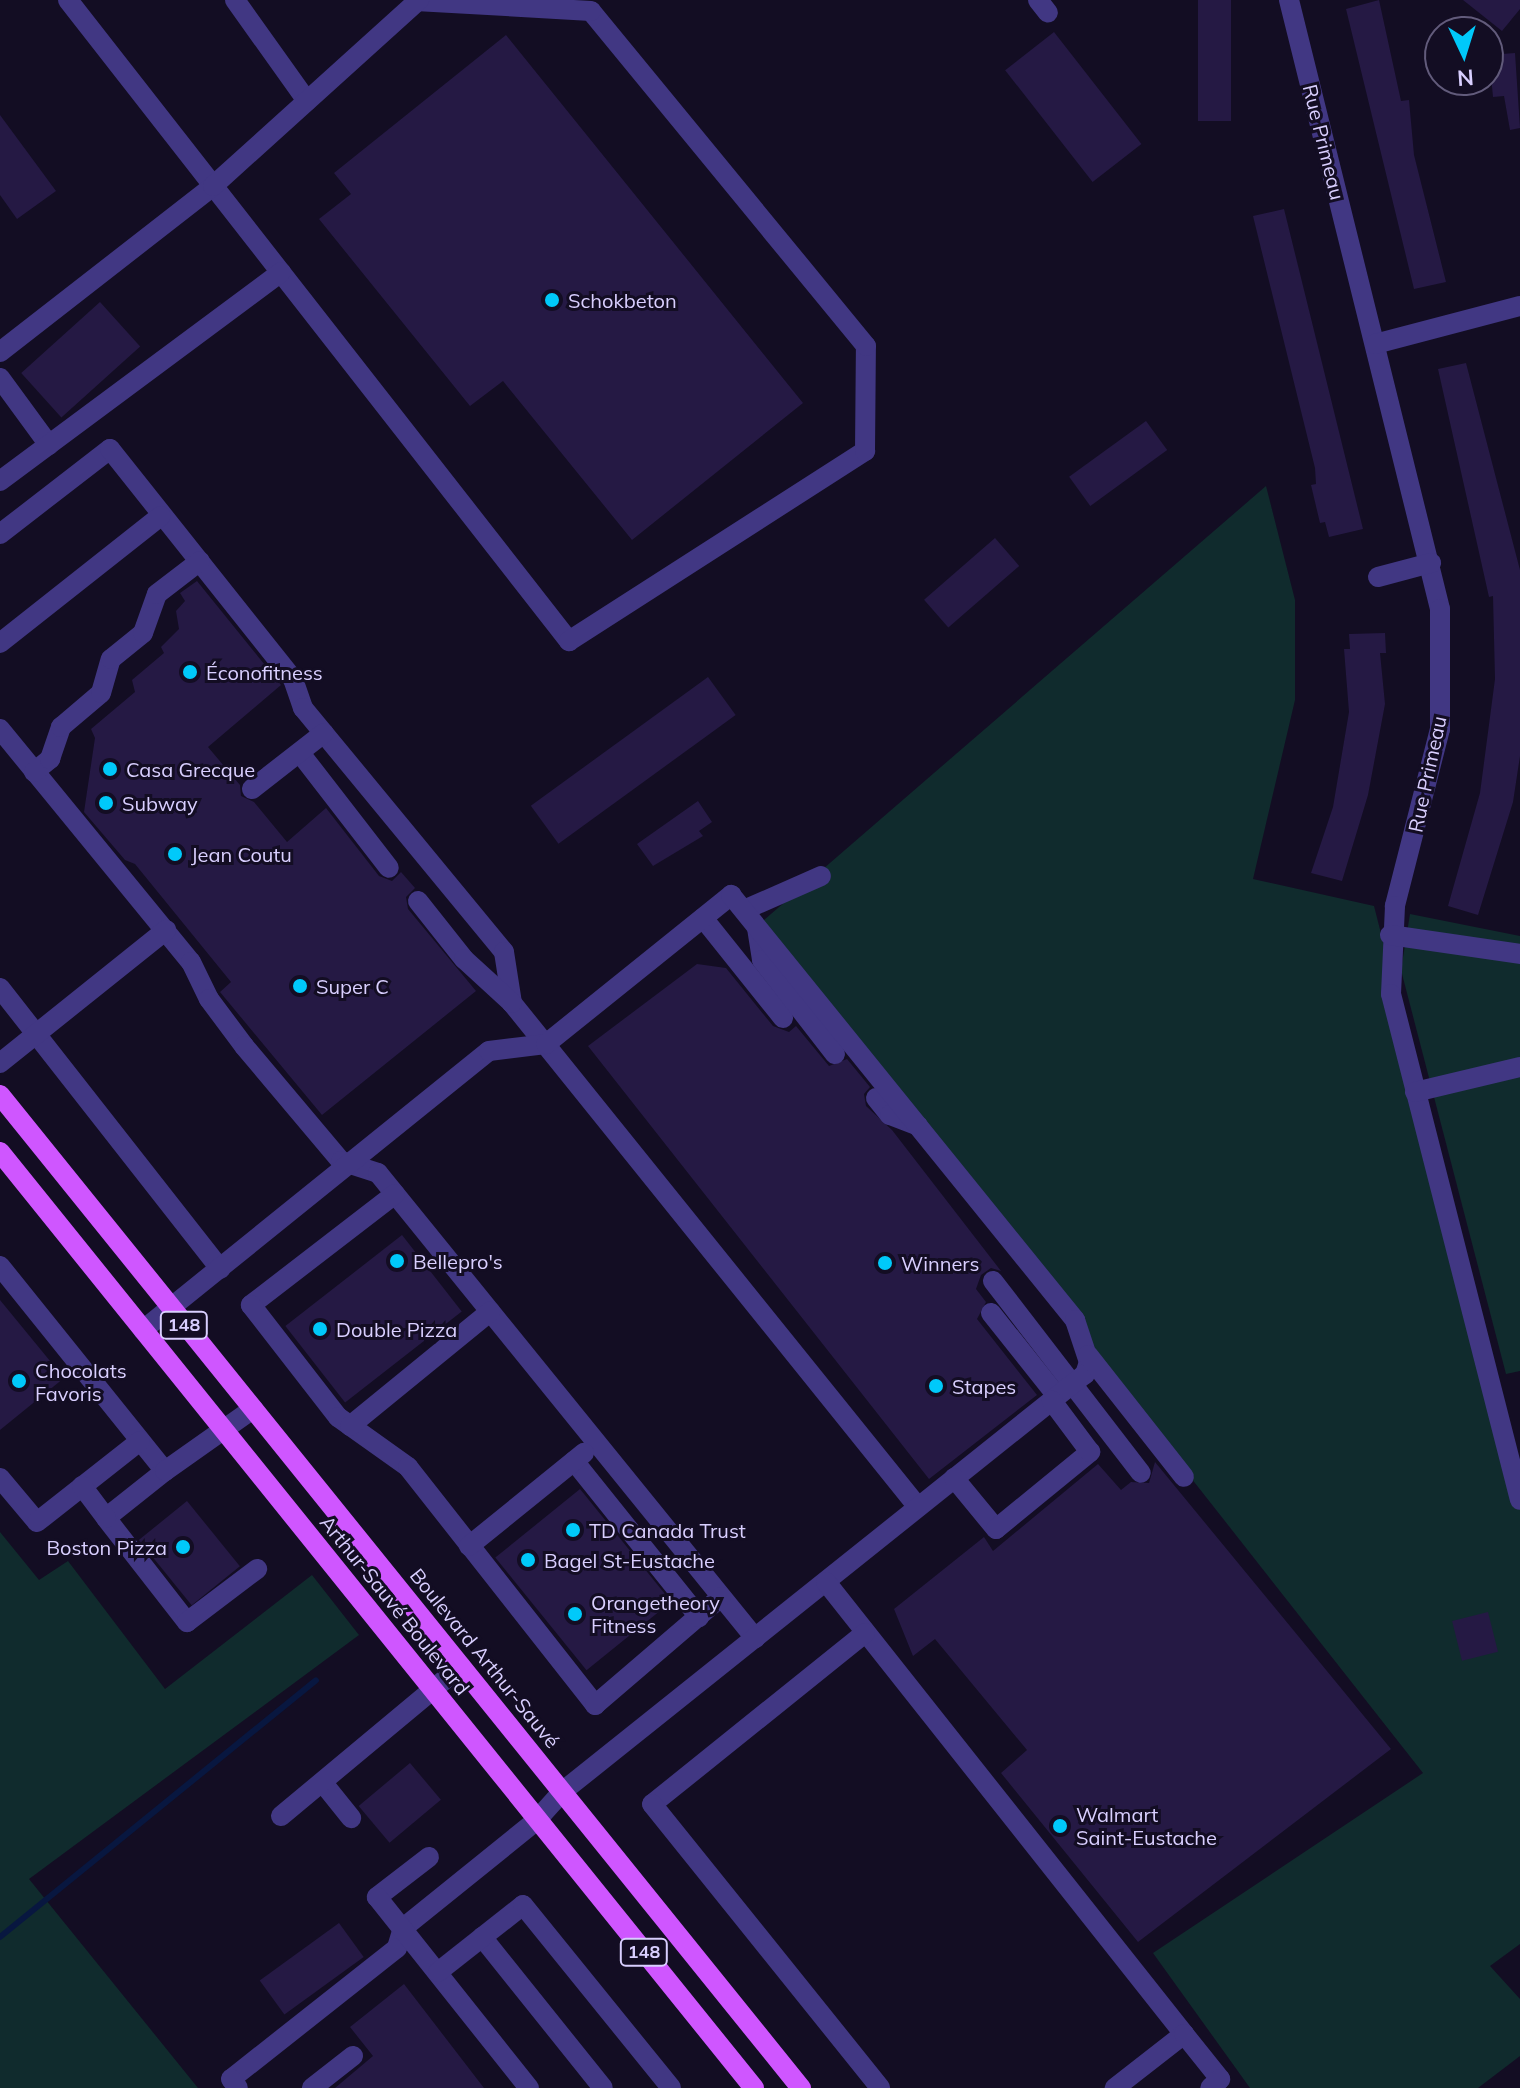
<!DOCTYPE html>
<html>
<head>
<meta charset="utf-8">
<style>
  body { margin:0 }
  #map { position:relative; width:1520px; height:2088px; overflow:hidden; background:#130d23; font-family:Mulish,sans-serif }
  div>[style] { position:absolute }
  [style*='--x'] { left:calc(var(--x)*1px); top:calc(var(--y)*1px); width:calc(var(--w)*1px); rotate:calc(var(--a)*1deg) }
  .green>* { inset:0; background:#102b2d }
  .stream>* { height:6px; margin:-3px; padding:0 3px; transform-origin:3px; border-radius:3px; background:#081740 }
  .building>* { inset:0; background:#251944; transform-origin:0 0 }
  .minor>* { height:20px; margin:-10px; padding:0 10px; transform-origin:10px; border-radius:10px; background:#413783 }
  .major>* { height:20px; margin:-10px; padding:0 10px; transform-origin:10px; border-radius:10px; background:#cf56ff }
  .dots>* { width:22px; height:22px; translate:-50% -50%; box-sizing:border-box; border:4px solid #130d23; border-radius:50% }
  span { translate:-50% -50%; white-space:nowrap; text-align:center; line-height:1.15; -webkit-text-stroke:6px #130d23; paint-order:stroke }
  .shield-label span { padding:2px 6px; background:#130d23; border:2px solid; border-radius:6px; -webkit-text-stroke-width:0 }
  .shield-label { font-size:18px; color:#d9cfff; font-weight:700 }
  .street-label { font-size:20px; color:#d9cfff }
  .poi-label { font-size:20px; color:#d9cfff }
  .left { translate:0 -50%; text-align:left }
  .right { translate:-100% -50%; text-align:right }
  .north { position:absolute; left:1424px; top:16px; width:80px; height:80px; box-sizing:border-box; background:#130d23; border:2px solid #625b7b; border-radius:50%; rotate:176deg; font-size:22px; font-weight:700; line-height:32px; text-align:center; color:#d9cfff }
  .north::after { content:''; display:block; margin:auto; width:28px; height:36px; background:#00c9fa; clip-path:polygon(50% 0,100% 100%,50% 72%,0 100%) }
</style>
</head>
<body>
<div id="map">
  <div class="green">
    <div style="clip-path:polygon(1266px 486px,1295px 600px,1295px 700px,1253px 879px,1374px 906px,1520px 1478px,1520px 1944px,1490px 1966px,1520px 1999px,1520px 2056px,1478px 2088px,1250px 2088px,1153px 1953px,1423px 1773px,757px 926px)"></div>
    <div style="clip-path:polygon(1410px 914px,1520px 936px,1520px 1371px,1506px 1374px,1401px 970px)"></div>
    <div style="clip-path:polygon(0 1532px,39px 1580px,68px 1561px,165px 1689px,312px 1575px,359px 1635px,29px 1879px,198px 2088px,0 2088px)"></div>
  </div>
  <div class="stream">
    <div style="--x:0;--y:1937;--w:407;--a:-39.1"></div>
  </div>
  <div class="building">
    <div style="left:1198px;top:0;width:33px;height:121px"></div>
    <div style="clip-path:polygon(1379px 0,1401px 101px,1409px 100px,1414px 155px,1446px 282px,1414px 289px,1346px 9px)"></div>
    <div style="clip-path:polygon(1463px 0,1520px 0,1520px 9px,1502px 31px)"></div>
    <div style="left:1054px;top:32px;width:142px;height:62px;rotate:52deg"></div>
    <div style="clip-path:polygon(506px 35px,803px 403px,632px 540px,503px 381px,470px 406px,319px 219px,351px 194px,334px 173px)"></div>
    <div style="clip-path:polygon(1515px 53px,1520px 128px,1510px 130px,1504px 96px,1493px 97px,1489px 55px)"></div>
    <div style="clip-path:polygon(0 115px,56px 191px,17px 219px,0 195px)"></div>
    <div style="clip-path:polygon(1284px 209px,1363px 529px,1329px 537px,1325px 522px,1320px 523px,1311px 485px,1316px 484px,1315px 468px,1253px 216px)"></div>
    <div style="left:100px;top:302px;width:60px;height:106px;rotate:48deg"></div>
    <div style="clip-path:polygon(1466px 363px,1520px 570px,1520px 756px,1513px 802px,1478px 915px,1448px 906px,1480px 793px,1495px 679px,1493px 596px,1489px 597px,1438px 369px)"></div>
    <div style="left:1146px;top:421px;width:36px;height:95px;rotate:54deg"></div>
    <div style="left:995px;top:538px;width:37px;height:94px;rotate:49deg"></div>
    <div style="clip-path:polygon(197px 581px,281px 685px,208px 747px,240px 785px,241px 796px,254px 802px,287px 842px,326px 808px,379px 876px,392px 881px,401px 872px,415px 888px,406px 897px,408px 909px,476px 991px,322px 1115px,220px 992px,231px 982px,135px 864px,125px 860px,84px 812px,95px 738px,91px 729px,135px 692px,132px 680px,164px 653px,161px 647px,179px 629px,176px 611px,185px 601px,180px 593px)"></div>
    <div style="clip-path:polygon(1385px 633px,1386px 653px,1380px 653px,1385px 704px,1368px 795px,1342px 881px,1311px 873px,1333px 807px,1349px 712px,1344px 649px,1350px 649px,1349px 634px)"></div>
    <div style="left:708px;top:677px;width:47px;height:219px;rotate:54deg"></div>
    <div style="clip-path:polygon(698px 801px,712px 822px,699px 831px,703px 836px,653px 866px,637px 844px)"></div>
    <div style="clip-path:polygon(697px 964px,726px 968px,773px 1026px,789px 1032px,796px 1026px,829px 1066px,847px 1059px,870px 1087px,864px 1094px,866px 1106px,892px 1130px,1001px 1271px,991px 1268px,981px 1275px,976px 1289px,986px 1302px,977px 1319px,1037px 1395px,929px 1479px,588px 1046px)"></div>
    <div style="left:402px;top:1235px;width:97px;height:148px;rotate:52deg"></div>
    <div style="clip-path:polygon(0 1300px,64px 1378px,0 1430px)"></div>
    <div style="clip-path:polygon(1155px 1462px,1391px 1749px,1138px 1942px,1001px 1773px,1027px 1750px,935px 1639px,913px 1656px,894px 1609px,984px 1537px,993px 1551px,1098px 1464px,1121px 1490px,1131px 1482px,1149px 1483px)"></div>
    <div style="left:580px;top:1489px;width:145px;height:109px;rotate:51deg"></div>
    <div style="left:187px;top:1501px;width:84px;height:62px;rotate:51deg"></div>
    <div style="left:1488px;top:1612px;width:41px;height:37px;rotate:76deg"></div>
    <div style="left:410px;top:1763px;width:48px;height:67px;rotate:50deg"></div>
    <div style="left:339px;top:1923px;width:42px;height:98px;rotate:54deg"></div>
    <div style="clip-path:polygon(404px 1984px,484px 2088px,335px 2088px,373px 2056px,350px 2027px)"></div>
  </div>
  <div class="minor">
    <div style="--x:68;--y:0;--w:814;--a:51.99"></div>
    <div style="--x:569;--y:641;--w:352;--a:-32.7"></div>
    <div style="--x:865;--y:451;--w:105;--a:-89.5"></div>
    <div style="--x:866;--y:346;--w:433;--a:-129.4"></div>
    <div style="--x:591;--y:11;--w:171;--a:-176.7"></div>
    <div style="--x:235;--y:0;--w:124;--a:54.5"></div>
    <div style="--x:1038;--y:0;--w:16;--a:52"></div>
    <div style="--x:1289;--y:0;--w:627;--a:76.07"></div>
    <div style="--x:1440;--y:609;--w:120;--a:90"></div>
    <div style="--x:1440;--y:729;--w:183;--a:104.3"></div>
    <div style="--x:1395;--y:906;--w:88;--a:92.6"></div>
    <div style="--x:1391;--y:994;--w:522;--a:75.7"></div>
    <div style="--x:1375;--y:344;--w:150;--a:-14.7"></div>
    <div style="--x:0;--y:352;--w:270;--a:-37.9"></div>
    <div style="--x:213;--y:186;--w:278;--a:-42.1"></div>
    <div style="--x:0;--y:378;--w:83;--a:53.8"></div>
    <div style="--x:0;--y:481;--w:350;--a:-36.6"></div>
    <div style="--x:0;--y:534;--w:139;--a:-37.7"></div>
    <div style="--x:110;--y:449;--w:294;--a:51.5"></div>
    <div style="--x:293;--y:679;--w:31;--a:71"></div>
    <div style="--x:303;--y:708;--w:316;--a:50.5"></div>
    <div style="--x:504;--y:952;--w:52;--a:81.1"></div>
    <div style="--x:512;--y:1003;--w:647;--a:51.15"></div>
    <div style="--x:1378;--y:577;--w:55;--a:-14.8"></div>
    <div style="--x:0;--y:643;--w:205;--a:-38.3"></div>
    <div style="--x:0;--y:729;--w:301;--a:50.7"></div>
    <div style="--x:191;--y:962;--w:41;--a:64.1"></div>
    <div style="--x:209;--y:999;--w:59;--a:53.3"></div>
    <div style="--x:244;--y:1046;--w:150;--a:49.9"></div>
    <div style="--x:341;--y:1161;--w:39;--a:18"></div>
    <div style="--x:378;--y:1173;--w:599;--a:50.97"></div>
    <div style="--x:300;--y:753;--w:145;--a:52.3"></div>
    <div style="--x:34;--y:772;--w:21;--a:-39"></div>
    <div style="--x:50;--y:759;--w:34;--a:-71"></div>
    <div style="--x:61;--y:727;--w:52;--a:-40.4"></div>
    <div style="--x:101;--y:693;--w:35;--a:-74"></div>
    <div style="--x:111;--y:659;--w:41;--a:-39.1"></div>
    <div style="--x:143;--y:633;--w:41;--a:-70.3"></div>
    <div style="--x:157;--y:594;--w:54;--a:-37.5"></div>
    <div style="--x:252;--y:789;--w:91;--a:-37.9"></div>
    <div style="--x:418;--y:901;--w:74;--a:51.6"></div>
    <div style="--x:464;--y:959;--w:65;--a:42.5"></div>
    <div style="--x:744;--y:910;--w:84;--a:-23.8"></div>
    <div style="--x:703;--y:918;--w:128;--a:51.3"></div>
    <div style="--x:757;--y:928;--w:32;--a:81"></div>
    <div style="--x:762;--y:960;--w:119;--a:52.2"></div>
    <div style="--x:1390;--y:935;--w:131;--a:8.3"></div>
    <div style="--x:0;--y:988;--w:357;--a:51.9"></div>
    <div style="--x:0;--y:1063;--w:213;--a:-38.7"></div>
    <div style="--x:1415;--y:1092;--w:108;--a:-13.4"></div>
    <div style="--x:876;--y:1098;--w:22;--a:51"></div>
    <div style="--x:890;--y:1115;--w:30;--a:21"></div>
    <div style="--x:395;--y:1194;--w:182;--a:142.4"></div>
    <div style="--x:251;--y:1305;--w:142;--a:52.2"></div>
    <div style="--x:338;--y:1417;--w:86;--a:35.5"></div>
    <div style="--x:408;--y:1467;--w:303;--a:51.8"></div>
    <div style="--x:595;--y:1705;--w:166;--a:-40.6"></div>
    <div style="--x:0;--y:1266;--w:263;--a:51.2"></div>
    <div style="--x:165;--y:1471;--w:75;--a:141.5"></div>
    <div style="--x:106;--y:1518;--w:132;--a:52.1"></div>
    <div style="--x:187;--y:1622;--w:88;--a:-37.1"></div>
    <div style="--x:993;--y:1281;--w:242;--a:52.4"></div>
    <div style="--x:991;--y:1313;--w:106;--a:51.5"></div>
    <div style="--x:143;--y:1330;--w:444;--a:-38.9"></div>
    <div style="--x:489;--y:1051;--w:57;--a:-7"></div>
    <div style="--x:546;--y:1044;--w:238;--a:-38.8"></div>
    <div style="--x:731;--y:895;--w:547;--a:51.01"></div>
    <div style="--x:1075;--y:1320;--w:44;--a:71.6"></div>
    <div style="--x:1089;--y:1362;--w:13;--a:108"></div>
    <div style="--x:1085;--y:1374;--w:670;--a:141.37"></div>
    <div style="--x:562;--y:1792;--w:38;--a:132"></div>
    <div style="--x:537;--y:1820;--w:172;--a:141.1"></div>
    <div style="--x:403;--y:1928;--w:21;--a:107"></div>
    <div style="--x:397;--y:1948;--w:211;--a:141.7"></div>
    <div style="--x:231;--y:2079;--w:11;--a:52"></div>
    <div style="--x:1088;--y:1355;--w:155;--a:51.8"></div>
    <div style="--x:350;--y:1426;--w:181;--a:-39.2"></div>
    <div style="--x:574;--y:1461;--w:200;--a:51.3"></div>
    <div style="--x:165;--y:1471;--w:108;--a:-35.2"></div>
    <div style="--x:0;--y:1478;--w:57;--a:49.9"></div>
    <div style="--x:37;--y:1522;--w:131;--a:-38.2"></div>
    <div style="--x:954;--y:1478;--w:66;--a:50.5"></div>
    <div style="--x:996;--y:1529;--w:122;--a:-39.3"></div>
    <div style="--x:1090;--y:1452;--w:64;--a:-126.7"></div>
    <div style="--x:82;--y:1486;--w:40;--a:53"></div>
    <div style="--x:469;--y:1546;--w:148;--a:-39"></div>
    <div style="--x:826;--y:1582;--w:577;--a:51.62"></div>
    <div style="--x:1184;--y:2034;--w:88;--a:142"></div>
    <div style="--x:865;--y:1633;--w:273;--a:141.2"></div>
    <div style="--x:652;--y:1804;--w:364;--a:51.2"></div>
    <div style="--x:323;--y:1783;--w:45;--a:51.3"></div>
    <div style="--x:281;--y:1816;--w:234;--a:-39.8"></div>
    <div style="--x:429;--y:1857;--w:66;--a:142.4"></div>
    <div style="--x:377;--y:1897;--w:244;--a:51.5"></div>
    <div style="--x:482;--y:1937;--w:193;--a:51.3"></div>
    <div style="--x:438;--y:1972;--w:108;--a:-38.2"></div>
    <div style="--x:523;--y:1905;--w:235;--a:51"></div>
    <div style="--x:1184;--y:2034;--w:58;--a:51.3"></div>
    <div style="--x:1220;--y:2079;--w:13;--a:138"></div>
    <div style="--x:312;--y:2088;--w:52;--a:-38"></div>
  </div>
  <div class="major">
    <div style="--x:0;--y:1095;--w:1276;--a:51.11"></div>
    <div style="--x:0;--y:1152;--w:1202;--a:51.15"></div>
  </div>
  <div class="dots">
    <div style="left:552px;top:300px;background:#00c9fa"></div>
    <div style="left:190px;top:672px;background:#00c9fa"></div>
    <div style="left:110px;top:769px;background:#00c9fa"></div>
    <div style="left:106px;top:803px;background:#00c9fa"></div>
    <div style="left:175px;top:854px;background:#00c9fa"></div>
    <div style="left:300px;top:986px;background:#00c9fa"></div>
    <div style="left:397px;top:1261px;background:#00c9fa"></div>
    <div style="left:885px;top:1263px;background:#00c9fa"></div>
    <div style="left:320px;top:1329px;background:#00c9fa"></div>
    <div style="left:19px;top:1381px;background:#00c9fa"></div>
    <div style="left:936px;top:1386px;background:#00c9fa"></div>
    <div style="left:573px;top:1530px;background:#00c9fa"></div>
    <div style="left:183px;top:1547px;background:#00c9fa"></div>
    <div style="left:528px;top:1560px;background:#00c9fa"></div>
    <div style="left:575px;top:1614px;background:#00c9fa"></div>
    <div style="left:1060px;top:1826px;background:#00c9fa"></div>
  </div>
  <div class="shield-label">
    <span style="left:184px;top:1325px">148</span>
    <span style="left:644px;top:1952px">148</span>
  </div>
  <div class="street-label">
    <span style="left:1324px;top:142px;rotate:76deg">Rue Primeau</span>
    <span style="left:1427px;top:774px;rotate:-78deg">Rue Primeau</span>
    <span style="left:395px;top:1605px;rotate:51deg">Arthur-Sauvé Boulevard</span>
    <span style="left:485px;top:1658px;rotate:51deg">Boulevard Arthur-Sauvé</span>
  </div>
  <div class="poi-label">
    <span class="left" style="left:568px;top:300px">Schokbeton</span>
    <span class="left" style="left:206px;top:672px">Éconofitness</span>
    <span class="left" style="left:126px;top:769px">Casa Grecque</span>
    <span class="left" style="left:122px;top:803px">Subway</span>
    <span class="left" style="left:191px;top:854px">Jean Coutu</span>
    <span class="left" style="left:316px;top:986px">Super C</span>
    <span class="left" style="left:413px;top:1261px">Bellepro's</span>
    <span class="left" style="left:901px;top:1263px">Winners</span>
    <span class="left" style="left:336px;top:1329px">Double Pizza</span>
    <span class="left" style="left:35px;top:1382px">Chocolats<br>Favoris</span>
    <span class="left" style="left:952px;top:1386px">Stapes</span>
    <span class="left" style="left:589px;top:1530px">TD Canada Trust</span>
    <span class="right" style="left:167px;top:1547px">Boston Pizza</span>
    <span class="left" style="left:544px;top:1560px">Bagel St-Eustache</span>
    <span class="left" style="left:591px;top:1614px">Orangetheory<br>Fitness</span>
    <span class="left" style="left:1076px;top:1826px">Walmart<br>Saint-Eustache</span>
  </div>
  <div class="north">N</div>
</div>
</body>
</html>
